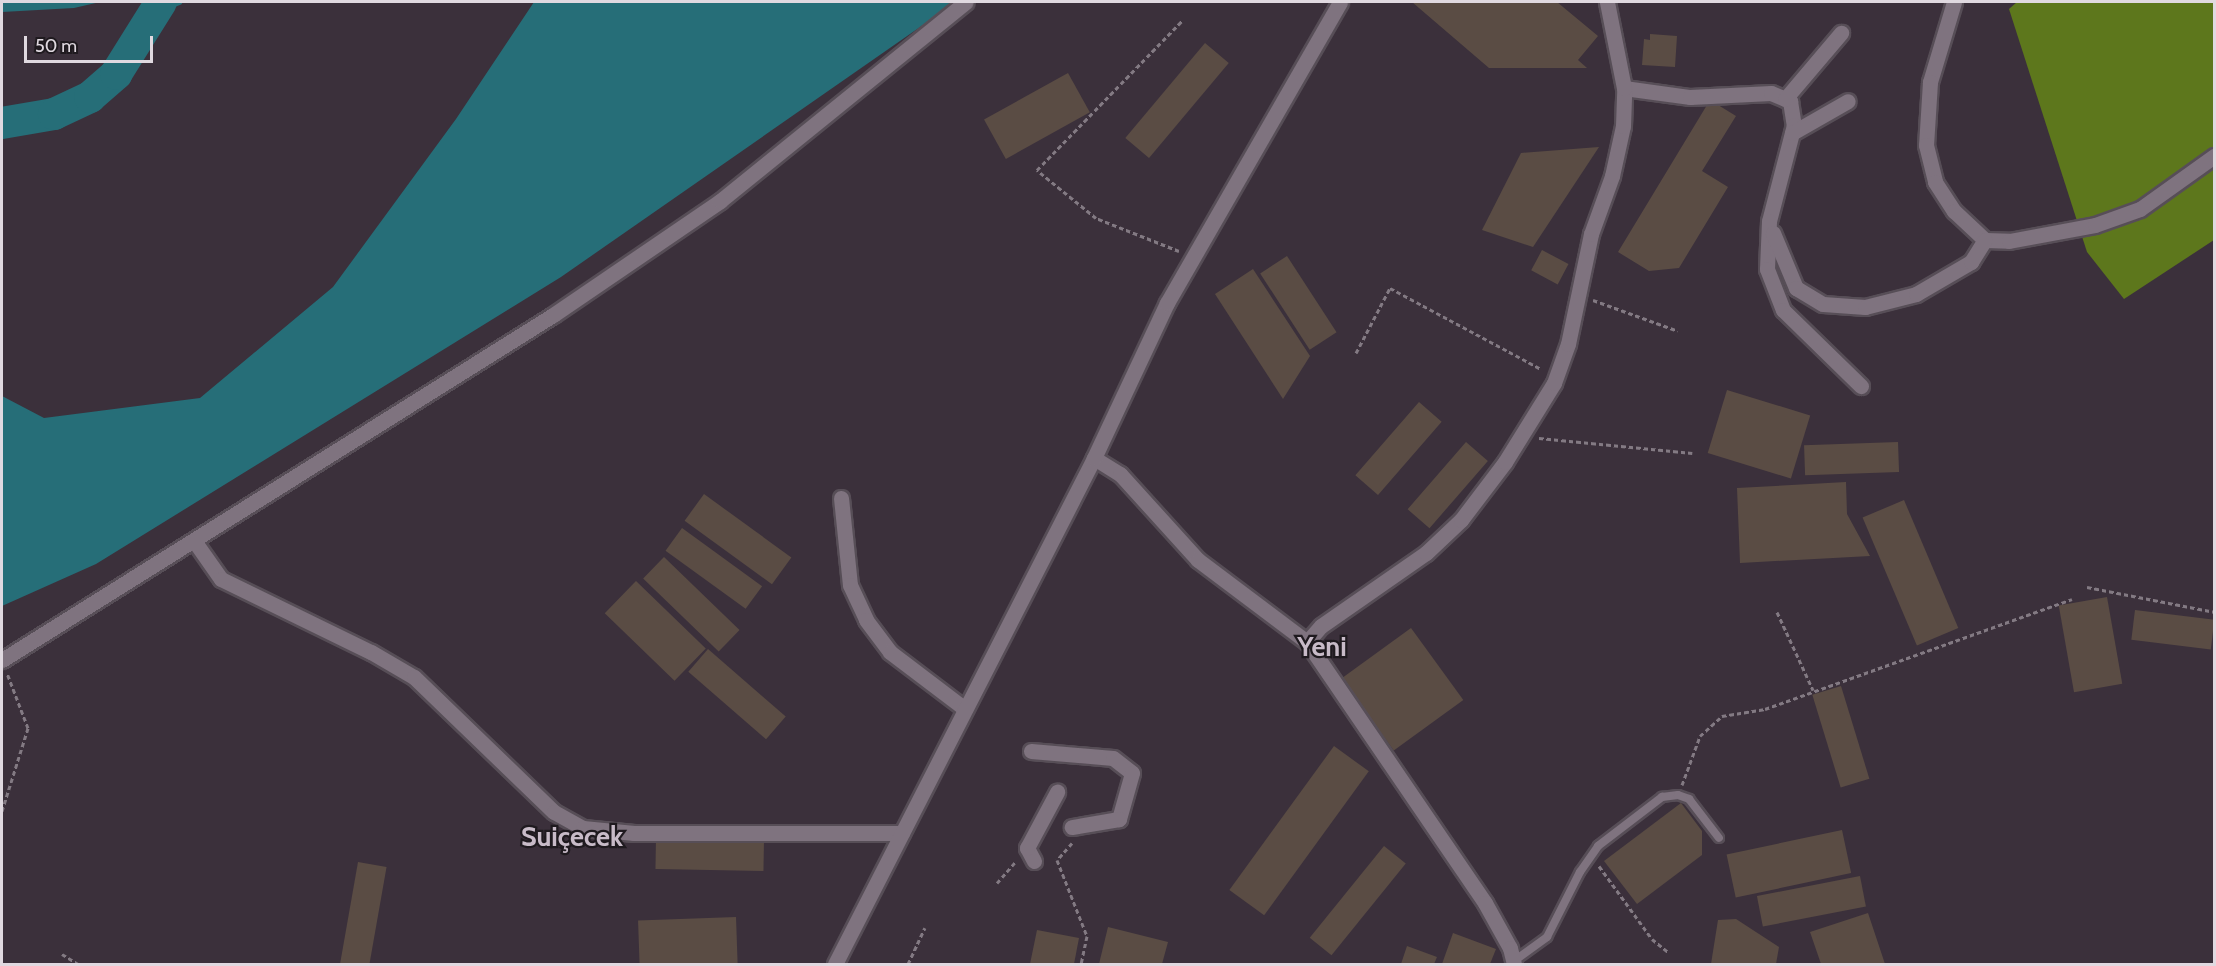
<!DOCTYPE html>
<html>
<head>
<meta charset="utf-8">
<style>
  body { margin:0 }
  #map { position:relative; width:2216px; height:966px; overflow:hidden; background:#3b303b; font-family:Cabin,sans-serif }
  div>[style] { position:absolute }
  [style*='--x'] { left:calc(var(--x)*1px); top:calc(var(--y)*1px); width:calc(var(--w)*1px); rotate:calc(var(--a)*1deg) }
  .forest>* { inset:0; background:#5d771c }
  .water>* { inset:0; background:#266e78 }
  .stream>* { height:5px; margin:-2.5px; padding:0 2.5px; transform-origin:2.5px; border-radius:2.5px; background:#266e78 }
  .river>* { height:32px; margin:-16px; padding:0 16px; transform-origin:16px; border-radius:16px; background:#266e78 }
  .building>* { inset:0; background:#5a4c44; transform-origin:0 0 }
  .path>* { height:3px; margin-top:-1.5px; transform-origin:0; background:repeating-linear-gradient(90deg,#837a83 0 4.5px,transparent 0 7.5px) }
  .roads { filter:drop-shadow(2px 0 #574e57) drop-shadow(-2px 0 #574e57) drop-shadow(0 2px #574e57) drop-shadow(0 -2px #574e57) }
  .service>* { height:8px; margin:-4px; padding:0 4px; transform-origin:4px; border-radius:4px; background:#7f737f }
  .minor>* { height:15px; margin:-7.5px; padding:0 7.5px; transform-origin:7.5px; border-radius:7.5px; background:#7f737f }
  .tertiary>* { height:15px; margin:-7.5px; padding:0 7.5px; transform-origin:7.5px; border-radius:7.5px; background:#7f737f }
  span { translate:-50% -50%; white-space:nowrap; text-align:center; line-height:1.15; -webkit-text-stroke:4.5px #1f1a1f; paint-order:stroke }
  .district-label { font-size:27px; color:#c8bbc8; font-weight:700 }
  .frame { position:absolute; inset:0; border:3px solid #e0d9e0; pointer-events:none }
  .scale { position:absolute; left:24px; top:36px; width:129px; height:27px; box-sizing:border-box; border:3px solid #e0d9e0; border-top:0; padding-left:8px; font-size:18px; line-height:21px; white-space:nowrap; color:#e0d9e0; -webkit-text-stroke:4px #1f1a1f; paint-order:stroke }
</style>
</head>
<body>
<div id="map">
  <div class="forest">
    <div style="clip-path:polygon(2017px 2px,2214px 2px,2214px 240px,2124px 299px,2087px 252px,2009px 9px)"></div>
  </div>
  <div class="water">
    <div style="clip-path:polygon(2px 2px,100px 2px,74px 8px,2px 12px)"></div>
    <div style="clip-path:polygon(534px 2px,956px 2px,561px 277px,96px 564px,2px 606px,2px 396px,44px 418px,200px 398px,333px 287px,456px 119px)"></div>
  </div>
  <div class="stream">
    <div style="--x:153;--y:12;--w:28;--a:-21"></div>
  </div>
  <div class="river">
    <div style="--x:2;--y:123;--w:53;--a:-9.8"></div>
    <div style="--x:54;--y:114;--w:40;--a:-25"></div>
    <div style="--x:90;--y:97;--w:35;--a:-41"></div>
    <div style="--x:116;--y:74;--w:85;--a:-58"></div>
  </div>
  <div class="building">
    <div style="clip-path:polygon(1412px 2px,1557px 2px,1598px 36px,1578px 60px,1587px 68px,1489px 68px)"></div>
    <div style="clip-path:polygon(1650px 34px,1677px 36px,1675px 67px,1642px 65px,1644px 39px,1650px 40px)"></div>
    <div style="left:1205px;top:43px;width:31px;height:124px;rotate:40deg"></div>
    <div style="left:1068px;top:73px;width:45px;height:96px;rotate:61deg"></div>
    <div style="clip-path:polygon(1710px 100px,1736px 116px,1702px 171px,1728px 187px,1679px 268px,1649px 271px,1618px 252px)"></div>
    <div style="clip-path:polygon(1599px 147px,1533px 247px,1482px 230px,1521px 153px)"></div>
    <div style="left:1542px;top:250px;width:30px;height:23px;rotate:28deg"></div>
    <div style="left:1287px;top:256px;width:91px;height:32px;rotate:57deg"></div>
    <div style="clip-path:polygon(1253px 269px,1310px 356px,1283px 399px,1215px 294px)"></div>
    <div style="left:1727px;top:390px;width:87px;height:66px;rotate:17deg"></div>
    <div style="left:1419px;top:402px;width:30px;height:97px;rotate:41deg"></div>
    <div style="left:1466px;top:442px;width:29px;height:89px;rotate:41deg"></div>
    <div style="left:1898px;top:442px;width:30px;height:94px;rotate:88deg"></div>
    <div style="clip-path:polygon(1846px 482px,1847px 514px,1870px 556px,1740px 563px,1737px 488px)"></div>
    <div style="left:704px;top:494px;width:108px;height:33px;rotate:36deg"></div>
    <div style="left:1904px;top:500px;width:139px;height:45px;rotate:67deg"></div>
    <div style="left:682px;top:528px;width:99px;height:28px;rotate:36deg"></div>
    <div style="left:664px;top:557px;width:105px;height:30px;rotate:44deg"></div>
    <div style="left:636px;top:581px;width:97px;height:45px;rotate:44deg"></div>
    <div style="left:2107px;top:597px;width:88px;height:49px;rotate:80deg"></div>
    <div style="left:2135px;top:610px;width:80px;height:30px;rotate:7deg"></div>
    <div style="left:1411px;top:628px;width:89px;height:86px;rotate:54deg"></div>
    <div style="left:708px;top:649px;width:103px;height:30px;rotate:41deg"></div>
    <div style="left:1841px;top:686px;width:97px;height:30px;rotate:73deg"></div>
    <div style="left:1334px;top:746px;width:43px;height:178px;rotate:36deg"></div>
    <div style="clip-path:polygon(1681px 803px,1702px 831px,1702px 855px,1637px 904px,1604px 861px)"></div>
    <div style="left:1842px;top:830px;width:44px;height:118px;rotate:78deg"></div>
    <div style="left:656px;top:838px;width:108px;height:31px;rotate:1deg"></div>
    <div style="left:1384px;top:846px;width:28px;height:118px;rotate:39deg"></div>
    <div style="left:358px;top:862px;width:29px;height:104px;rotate:10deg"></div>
    <div style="left:1860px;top:876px;width:31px;height:105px;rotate:79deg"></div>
    <div style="clip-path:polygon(1868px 913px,1885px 964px,1821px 964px,1810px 932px)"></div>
    <div style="left:736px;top:917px;width:47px;height:98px;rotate:88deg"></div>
    <div style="clip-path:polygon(1736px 919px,1779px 947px,1776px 964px,1711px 964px,1718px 920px)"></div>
    <div style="clip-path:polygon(1108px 927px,1168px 942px,1162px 964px,1099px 964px)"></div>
    <div style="clip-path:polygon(1037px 930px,1079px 938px,1074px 964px,1030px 964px)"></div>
    <div style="clip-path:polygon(1453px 933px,1496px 949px,1490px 964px,1442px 964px)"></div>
    <div style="clip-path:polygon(1407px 946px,1437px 957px,1434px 964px,1401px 964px)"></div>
  </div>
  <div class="path">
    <div style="--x:1179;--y:251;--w:89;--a:-158.3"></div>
    <div style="--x:1096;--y:218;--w:76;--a:-140.9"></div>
    <div style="--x:1037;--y:170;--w:209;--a:-45.8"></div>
    <div style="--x:1593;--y:300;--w:90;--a:20"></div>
    <div style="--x:1356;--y:353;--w:73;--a:-62.4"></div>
    <div style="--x:1390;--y:288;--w:171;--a:28.2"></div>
    <div style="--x:1539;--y:438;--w:154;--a:5.6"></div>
    <div style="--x:2087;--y:587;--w:129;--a:11.1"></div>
    <div style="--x:1777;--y:612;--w:86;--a:65.2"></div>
    <div style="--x:1682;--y:785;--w:52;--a:-69.8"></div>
    <div style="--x:1700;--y:736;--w:30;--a:-42"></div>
    <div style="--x:1722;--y:716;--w:44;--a:-9.2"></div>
    <div style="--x:1765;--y:709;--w:326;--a:-19.7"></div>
    <div style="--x:2;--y:811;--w:87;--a:-72.6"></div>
    <div style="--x:28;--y:728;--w:59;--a:-110.9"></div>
    <div style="--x:1072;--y:843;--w:23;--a:131"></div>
    <div style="--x:1057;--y:860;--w:82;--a:68.5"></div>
    <div style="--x:1087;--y:936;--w:29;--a:102"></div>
    <div style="--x:1599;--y:866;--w:90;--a:54"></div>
    <div style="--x:1652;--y:939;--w:22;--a:39"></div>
    <div style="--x:997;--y:883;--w:29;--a:-49"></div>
    <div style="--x:62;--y:954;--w:19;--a:32"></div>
    <div style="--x:908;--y:964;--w:40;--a:-65"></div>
  </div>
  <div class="roads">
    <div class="service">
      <div style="--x:1514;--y:961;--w:41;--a:-36"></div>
      <div style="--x:1547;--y:937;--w:73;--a:-63.1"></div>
      <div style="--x:1580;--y:872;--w:32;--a:-55"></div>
      <div style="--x:1598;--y:846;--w:81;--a:-37.4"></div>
      <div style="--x:1662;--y:797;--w:16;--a:-7"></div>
      <div style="--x:1678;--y:795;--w:12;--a:20"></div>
      <div style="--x:1689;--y:799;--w:49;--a:52.4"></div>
    </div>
    <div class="minor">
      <div style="--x:1954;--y:2;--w:84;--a:106.7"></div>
      <div style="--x:1930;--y:82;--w:63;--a:93.6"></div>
      <div style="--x:1926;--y:145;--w:38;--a:76"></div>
      <div style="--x:1935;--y:182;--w:35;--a:57"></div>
      <div style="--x:1954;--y:211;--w:42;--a:43.1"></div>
      <div style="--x:1985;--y:240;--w:24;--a:2"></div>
      <div style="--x:2009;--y:241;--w:87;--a:-10.5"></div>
      <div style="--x:2095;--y:225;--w:48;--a:-19.6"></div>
      <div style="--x:2140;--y:209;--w:91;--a:-35.6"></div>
      <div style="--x:1624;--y:88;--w:67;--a:7.8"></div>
      <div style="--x:1690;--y:97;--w:81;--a:-2.8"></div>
      <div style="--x:1771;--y:93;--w:21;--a:23"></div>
      <div style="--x:1790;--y:101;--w:24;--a:81"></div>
      <div style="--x:1794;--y:125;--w:99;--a:104.6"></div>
      <div style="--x:1769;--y:221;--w:48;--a:92.4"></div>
      <div style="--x:1767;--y:269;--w:44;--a:68.7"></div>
      <div style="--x:1783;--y:310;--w:109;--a:44.3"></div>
      <div style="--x:1785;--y:99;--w:87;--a:-49.7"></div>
      <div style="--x:1792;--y:133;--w:64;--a:-29.7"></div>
      <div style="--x:1773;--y:233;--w:60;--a:67.3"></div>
      <div style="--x:1796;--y:288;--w:31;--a:31"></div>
      <div style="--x:1823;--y:304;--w:42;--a:4.1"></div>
      <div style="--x:1865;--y:307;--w:53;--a:-14.3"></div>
      <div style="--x:1916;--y:294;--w:64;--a:-30.2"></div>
      <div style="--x:1971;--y:262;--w:26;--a:-58"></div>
      <div style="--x:1094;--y:458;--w:31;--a:32"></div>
      <div style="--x:1120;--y:474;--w:116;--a:47.8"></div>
      <div style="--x:1198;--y:560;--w:136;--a:37"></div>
      <div style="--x:1307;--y:642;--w:316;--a:55.7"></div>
      <div style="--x:1485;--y:903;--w:51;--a:60.9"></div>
      <div style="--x:1510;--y:948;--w:16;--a:76"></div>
      <div style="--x:841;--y:498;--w:87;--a:84.1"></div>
      <div style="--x:850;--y:585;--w:38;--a:65"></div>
      <div style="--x:866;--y:620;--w:40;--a:53"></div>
      <div style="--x:890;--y:652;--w:94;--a:37.2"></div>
      <div style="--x:195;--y:542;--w:45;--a:54.9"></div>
      <div style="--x:221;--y:579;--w:167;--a:26"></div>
      <div style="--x:371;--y:652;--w:50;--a:30.2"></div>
      <div style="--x:414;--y:677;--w:194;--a:44"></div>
      <div style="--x:554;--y:812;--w:33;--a:29"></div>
      <div style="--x:583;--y:828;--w:51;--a:5.6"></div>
      <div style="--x:634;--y:833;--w:268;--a:0"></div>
      <div style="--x:1307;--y:642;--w:21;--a:-49"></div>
      <div style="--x:1321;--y:626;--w:128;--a:-34.8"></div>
      <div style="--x:1426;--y:553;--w:48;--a:-43.3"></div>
      <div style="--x:1461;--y:520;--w:73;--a:-52.8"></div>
      <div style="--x:1505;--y:462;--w:93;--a:-58.2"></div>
      <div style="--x:1554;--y:383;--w:41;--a:-70.3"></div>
      <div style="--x:1568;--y:344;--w:112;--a:-78.2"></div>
      <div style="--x:1591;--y:234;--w:62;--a:-70.1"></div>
      <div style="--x:1612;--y:176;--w:51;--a:-77.6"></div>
      <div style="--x:1623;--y:126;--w:38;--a:-88"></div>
      <div style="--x:1624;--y:88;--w:88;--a:-101.2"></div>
      <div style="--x:2;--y:660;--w:650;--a:-32.05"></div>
      <div style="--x:553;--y:315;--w:202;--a:-34.3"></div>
      <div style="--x:720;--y:201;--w:316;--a:-39"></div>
      <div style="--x:1031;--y:751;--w:82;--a:4.9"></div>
      <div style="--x:1113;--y:758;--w:24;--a:38"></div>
      <div style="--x:1132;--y:773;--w:48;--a:105.8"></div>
      <div style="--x:1119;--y:819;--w:48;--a:170.3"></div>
      <div style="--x:1034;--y:861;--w:15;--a:-118"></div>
      <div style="--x:1027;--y:848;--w:64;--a:-61.8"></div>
    </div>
    <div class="tertiary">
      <div style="--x:835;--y:964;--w:568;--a:-62.89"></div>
      <div style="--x:1094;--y:458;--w:171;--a:-64.8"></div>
      <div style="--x:1167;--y:303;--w:347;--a:-60.1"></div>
    </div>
  </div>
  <div class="district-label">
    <span style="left:1322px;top:647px">Yeni</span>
    <span style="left:572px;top:837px">Suiçecek</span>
  </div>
  <div class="frame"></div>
  <div class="scale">50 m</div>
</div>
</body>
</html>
